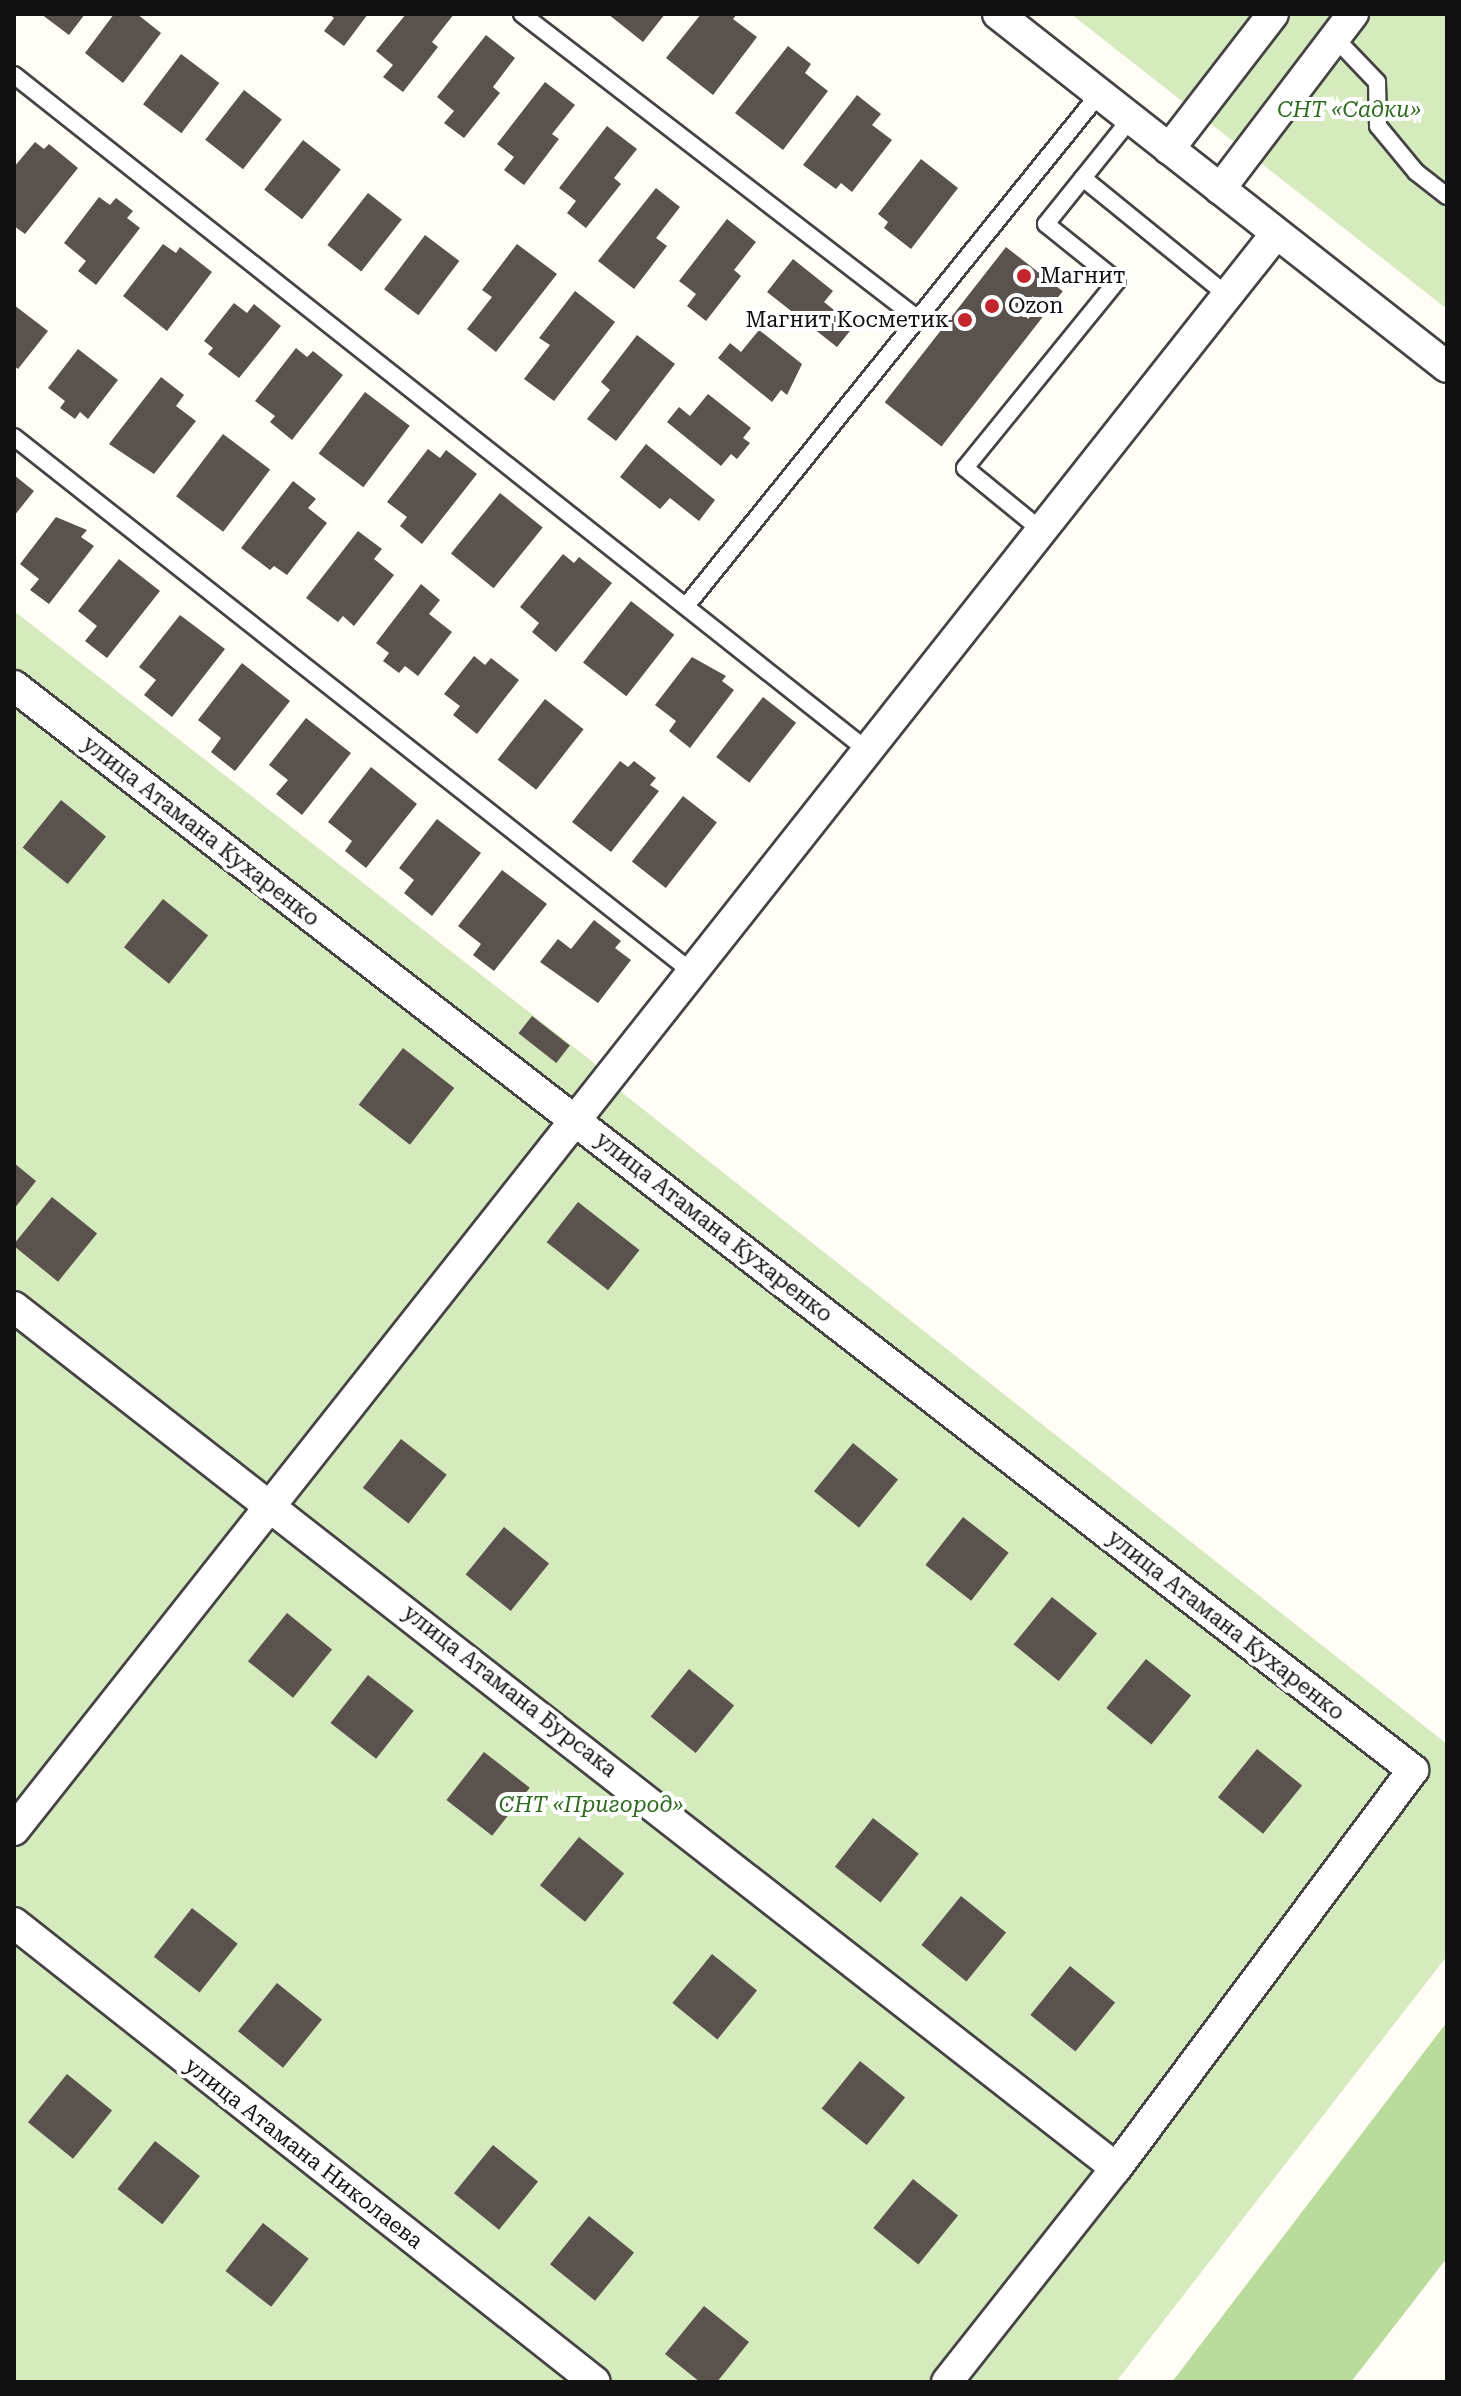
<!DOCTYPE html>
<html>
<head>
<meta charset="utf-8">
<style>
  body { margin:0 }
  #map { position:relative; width:1461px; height:2396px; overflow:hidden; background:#fffdf5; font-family:"Roboto Serif",serif }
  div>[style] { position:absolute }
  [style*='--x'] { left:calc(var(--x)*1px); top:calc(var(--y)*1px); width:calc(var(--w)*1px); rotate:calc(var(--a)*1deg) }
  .green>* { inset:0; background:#d5ebbd }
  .forest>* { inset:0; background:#b9dc9c }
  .building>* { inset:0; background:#5a524d; transform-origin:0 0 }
  .roads { filter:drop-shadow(2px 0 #444) drop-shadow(-2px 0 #444) drop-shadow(0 2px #444) drop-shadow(0 -2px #444) }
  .service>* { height:16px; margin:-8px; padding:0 8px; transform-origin:8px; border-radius:8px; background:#fff }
  .minor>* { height:30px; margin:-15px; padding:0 15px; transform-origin:15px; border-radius:15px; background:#fff }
  .dots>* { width:22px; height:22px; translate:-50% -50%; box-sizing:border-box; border:4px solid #fff; border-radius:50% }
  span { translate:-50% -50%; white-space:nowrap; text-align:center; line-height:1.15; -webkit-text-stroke:8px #fff; paint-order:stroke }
  .park-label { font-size:22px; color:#2f6b1f; font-style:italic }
  .poi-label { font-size:22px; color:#111 }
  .left { translate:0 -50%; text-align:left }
  .right { translate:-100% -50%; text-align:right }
  .street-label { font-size:22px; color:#111 }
  .frame { position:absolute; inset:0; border:16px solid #111; pointer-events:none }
</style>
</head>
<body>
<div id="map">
  <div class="green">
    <div style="clip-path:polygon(1071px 14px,1447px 14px,1447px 309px)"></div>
    <div style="clip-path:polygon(14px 611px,593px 1062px,606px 1080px,1447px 1744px,1447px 1956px,1116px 2382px,14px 2382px)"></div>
  </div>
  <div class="forest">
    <div style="clip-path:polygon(1447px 2022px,1447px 2258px,1351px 2382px,1172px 2382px)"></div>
  </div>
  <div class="building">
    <div style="clip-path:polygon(41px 14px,85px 14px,69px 35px)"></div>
    <div style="clip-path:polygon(114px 14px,137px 14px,161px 33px,123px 83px,85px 53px)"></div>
    <div style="clip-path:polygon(329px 14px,368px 14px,344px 46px,324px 31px,334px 18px)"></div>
    <div style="clip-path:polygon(406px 14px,454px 14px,432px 42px,438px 47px,403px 92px,383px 77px,393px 65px,376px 51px)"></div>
    <div style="clip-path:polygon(608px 14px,665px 14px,643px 42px)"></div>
    <div style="clip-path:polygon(701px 14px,737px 14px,733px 19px,757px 37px,713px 95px,666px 58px)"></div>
    <div style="clip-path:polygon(486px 35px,515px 58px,493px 87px,500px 93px,464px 138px,444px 123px,454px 111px,437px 97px)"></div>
    <div style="clip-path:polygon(788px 46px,811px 64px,805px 73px,828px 91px,783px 150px,735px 113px)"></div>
    <div style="left:181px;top:54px;width:48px;height:63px;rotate:37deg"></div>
    <div style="clip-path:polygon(545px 82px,575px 105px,552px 134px,559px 139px,524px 185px,504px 170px,514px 157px,497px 144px)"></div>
    <div style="left:244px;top:90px;width:48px;height:63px;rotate:38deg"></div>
    <div style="clip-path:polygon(857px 95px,881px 114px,872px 125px,892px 140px,852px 192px,841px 183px,836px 189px,803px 165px)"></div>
    <div style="clip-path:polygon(607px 126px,637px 149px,614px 178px,621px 184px,586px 228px,567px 213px,576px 201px,559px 188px)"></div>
    <div style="left:303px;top:140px;width:48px;height:63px;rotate:38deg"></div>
    <div style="clip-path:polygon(35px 142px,44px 149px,49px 144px,78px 168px,25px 234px,14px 226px,14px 167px)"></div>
    <div style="clip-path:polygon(921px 159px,958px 188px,911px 249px,884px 228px,888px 222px,878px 214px)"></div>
    <div style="clip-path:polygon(656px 188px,680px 207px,656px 238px,667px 246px,634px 289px,598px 261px)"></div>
    <div style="left:368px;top:193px;width:43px;height:66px;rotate:38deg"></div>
    <div style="clip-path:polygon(99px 197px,110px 205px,116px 198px,133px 211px,127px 218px,140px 228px,96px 285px,78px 271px,86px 261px,64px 243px)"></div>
    <div style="clip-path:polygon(727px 219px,756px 242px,734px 270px,741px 276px,706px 321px,687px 306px,696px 294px,679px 281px)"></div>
    <div style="left:425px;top:235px;width:43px;height:68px;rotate:37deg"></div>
    <div style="clip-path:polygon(163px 244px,176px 253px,180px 247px,212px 272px,167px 331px,123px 296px)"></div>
    <div style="clip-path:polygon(517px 244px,557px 274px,496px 352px,467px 329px,492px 297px,482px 290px)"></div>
    <div style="left:1006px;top:247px;width:72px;height:197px;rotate:38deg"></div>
    <div style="clip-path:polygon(793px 259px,833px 291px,824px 302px,854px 326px,837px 347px,767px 292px)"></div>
    <div style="clip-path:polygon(575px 291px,615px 322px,554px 401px,524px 379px,550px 345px,539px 338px)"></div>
    <div style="clip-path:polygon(234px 303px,247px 313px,254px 304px,281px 326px,239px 378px,208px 354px,213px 348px,204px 341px)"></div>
    <div style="clip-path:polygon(14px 305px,48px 331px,18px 369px,14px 366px)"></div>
    <div style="clip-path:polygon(759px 330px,802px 364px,787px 395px,781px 390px,772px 402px,718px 358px,730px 343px,741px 352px)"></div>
    <div style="clip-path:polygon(637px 335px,675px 364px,616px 441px,587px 419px,610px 390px,601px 382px)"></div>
    <div style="clip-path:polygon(296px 348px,307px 357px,313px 351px,343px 375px,292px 440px,270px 422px,275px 416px,255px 401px)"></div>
    <div style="clip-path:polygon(78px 349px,118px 380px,88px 419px,80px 412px,75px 419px,60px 408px,65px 401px,48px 388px)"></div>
    <div style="clip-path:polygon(161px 377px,184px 395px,176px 406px,196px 421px,154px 474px,109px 444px)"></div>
    <div style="left:365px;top:392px;width:56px;height:77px;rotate:37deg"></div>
    <div style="clip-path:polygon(708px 394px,751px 428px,743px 438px,750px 443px,737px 459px,731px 454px,721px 466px,667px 422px,679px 407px,690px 416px)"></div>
    <div style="left:223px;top:434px;width:59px;height:78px;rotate:37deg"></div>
    <div style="clip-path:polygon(646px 444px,715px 500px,699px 521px,670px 498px,660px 509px,620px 477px)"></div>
    <div style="clip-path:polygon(428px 449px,440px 458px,446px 450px,477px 474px,422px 544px,400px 526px,407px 517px,387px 502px)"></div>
    <div style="clip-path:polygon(14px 475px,34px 491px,14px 516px)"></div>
    <div style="clip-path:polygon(293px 481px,316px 499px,308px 508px,327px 523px,287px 575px,274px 566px,270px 570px,241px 548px)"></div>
    <div style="left:500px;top:493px;width:55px;height:78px;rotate:39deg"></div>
    <div style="clip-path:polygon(56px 517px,87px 530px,81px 537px,94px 546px,49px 604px,30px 590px,39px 579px,20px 564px)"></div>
    <div style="clip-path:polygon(358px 531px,382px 549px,374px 559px,394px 575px,354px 626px,343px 616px,338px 622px,306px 598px)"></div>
    <div style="clip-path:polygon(563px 554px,574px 563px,579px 557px,612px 583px,556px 652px,532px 632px,539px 623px,520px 607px)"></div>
    <div style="clip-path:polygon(119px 559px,160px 591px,107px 658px,85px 641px,97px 626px,78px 611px)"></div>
    <div style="clip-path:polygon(421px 584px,440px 600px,429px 614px,452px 632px,418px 676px,405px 666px,399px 673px,383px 661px,389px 653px,376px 643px)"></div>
    <div style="left:631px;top:601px;width:55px;height:78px;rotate:38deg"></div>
    <div style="clip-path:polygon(180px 615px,225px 649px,172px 717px,144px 695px,156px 680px,139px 667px)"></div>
    <div style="clip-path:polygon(474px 656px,485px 665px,491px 658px,519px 680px,477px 734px,453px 715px,460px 706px,444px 694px)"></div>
    <div style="clip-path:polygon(692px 657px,726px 676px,722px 681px,734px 690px,690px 748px,669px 731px,676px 721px,655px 705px)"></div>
    <div style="clip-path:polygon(242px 663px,290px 701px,235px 771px,211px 752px,221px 738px,198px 720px)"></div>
    <div style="left:763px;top:697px;width:42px;height:76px;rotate:38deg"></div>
    <div style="left:545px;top:699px;width:49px;height:77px;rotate:38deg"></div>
    <div style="clip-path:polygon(306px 718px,351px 753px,302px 815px,276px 794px,288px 780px,269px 765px)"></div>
    <div style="clip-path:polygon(620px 761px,628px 767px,634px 761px,656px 778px,650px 785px,659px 791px,611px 852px,572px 822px)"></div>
    <div style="clip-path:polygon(371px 767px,417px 804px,366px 868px,345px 851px,352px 841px,328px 822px)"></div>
    <div style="left:683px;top:796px;width:43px;height:83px;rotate:38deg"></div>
    <div style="left:61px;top:800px;width:58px;height:61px;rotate:39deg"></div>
    <div style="clip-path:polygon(437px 819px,481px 853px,432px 916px,404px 893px,414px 880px,399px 868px)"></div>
    <div style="clip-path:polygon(502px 870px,547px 904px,494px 971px,473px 955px,481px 944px,458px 926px)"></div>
    <div style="left:163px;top:899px;width:58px;height:62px;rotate:39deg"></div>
    <div style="clip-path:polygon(594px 920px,621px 941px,615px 948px,631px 960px,598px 1003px,540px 962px,558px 939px,571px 949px)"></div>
    <div style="left:532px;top:1016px;width:48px;height:22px;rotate:38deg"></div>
    <div style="left:403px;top:1048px;width:65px;height:72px;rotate:38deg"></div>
    <div style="clip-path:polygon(14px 1163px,36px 1181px,14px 1209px)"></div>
    <div style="left:52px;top:1197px;width:58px;height:62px;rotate:39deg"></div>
    <div style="left:578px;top:1202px;width:78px;height:51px;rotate:38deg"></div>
    <div style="left:401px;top:1439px;width:58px;height:62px;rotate:38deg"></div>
    <div style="left:853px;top:1443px;width:58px;height:62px;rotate:39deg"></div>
    <div style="left:963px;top:1517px;width:58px;height:61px;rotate:38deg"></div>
    <div style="left:504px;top:1527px;width:58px;height:61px;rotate:39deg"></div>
    <div style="left:1052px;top:1597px;width:58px;height:61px;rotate:39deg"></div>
    <div style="left:287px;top:1613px;width:58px;height:62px;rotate:39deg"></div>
    <div style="left:1146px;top:1659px;width:58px;height:63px;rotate:39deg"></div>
    <div style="left:689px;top:1669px;width:58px;height:61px;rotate:39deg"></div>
    <div style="left:368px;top:1675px;width:58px;height:61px;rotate:38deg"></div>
    <div style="left:1257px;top:1749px;width:58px;height:62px;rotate:39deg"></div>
    <div style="left:484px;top:1752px;width:58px;height:61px;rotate:38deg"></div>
    <div style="left:873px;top:1818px;width:58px;height:62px;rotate:38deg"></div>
    <div style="left:579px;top:1837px;width:58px;height:62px;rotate:39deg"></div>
    <div style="left:961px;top:1896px;width:58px;height:63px;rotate:39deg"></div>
    <div style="left:192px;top:1908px;width:58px;height:62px;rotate:38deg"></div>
    <div style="left:712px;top:1954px;width:58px;height:63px;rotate:39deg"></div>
    <div style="left:1070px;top:1966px;width:58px;height:63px;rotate:39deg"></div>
    <div style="left:277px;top:1983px;width:58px;height:62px;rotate:39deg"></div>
    <div style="left:860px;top:2061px;width:58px;height:61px;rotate:39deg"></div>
    <div style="left:67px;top:2074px;width:58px;height:62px;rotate:39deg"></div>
    <div style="left:155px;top:2141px;width:57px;height:61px;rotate:38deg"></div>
    <div style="left:493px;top:2145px;width:58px;height:62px;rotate:39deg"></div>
    <div style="left:913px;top:2179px;width:58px;height:63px;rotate:39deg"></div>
    <div style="left:589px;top:2216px;width:58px;height:62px;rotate:39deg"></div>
    <div style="left:263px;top:2223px;width:58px;height:61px;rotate:38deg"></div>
    <div style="clip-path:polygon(704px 2306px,749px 2342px,717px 2382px,700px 2382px,665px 2354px)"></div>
  </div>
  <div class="roads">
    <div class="service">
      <div style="--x:522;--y:14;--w:498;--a:37.6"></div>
      <div style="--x:1335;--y:38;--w:61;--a:46.3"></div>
      <div style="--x:1377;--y:82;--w:44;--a:88.7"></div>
      <div style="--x:1378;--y:126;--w:60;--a:50.4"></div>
      <div style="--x:1416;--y:172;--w:39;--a:38"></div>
      <div style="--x:14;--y:75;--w:1088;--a:38.36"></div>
      <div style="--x:1083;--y:178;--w:77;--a:-51.3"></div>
      <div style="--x:14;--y:437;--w:864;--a:38.28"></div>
      <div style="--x:1041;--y:530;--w:98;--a:-140.8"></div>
      <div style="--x:965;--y:468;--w:241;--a:-50.9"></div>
      <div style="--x:1117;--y:281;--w:91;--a:-141.2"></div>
      <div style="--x:1046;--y:224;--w:59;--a:-51.2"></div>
      <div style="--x:1083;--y:178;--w:186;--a:39.1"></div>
      <div style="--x:686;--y:606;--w:658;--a:-51.11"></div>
    </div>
    <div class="minor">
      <div style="--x:998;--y:14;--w:571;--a:38.17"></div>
      <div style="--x:1169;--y:149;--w:170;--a:-52.4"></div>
      <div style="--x:1220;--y:189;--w:220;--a:-52.8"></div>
      <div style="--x:14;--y:686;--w:1770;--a:37.77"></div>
      <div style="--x:1413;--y:1770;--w:497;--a:126.7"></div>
      <div style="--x:1116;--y:2168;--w:273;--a:128.3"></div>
      <div style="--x:14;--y:1307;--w:1398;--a:38"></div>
      <div style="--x:14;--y:1830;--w:2035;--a:-51.67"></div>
      <div style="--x:14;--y:1923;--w:740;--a:38.31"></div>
    </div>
  </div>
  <div class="dots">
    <div style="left:1024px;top:276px;background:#c4262e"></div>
    <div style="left:992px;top:306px;background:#c4262e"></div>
    <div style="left:965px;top:320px;background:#c4262e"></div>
  </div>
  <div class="park-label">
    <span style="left:1349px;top:110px">СНТ «Садки»</span>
    <span style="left:591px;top:1805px">СНТ «Пригород»</span>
  </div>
  <div class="poi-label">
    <span class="left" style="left:1040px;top:276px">Магнит</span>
    <span class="left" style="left:1008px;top:306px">Ozon</span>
    <span class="right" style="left:949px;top:320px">Магнит Косметик</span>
  </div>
  <div class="street-label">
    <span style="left:201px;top:831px;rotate:38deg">улица Атамана Кухаренко</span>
    <span style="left:714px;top:1227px;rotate:38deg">улица Атамана Кухаренко</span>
    <span style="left:1226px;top:1625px;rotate:38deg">улица Атамана Кухаренко</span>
    <span style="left:510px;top:1691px;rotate:38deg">улица Атамана Бурсака</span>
    <span style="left:304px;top:2153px;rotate:38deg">улица Атамана Николаева</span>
  </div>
  <div class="frame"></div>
</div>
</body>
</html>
